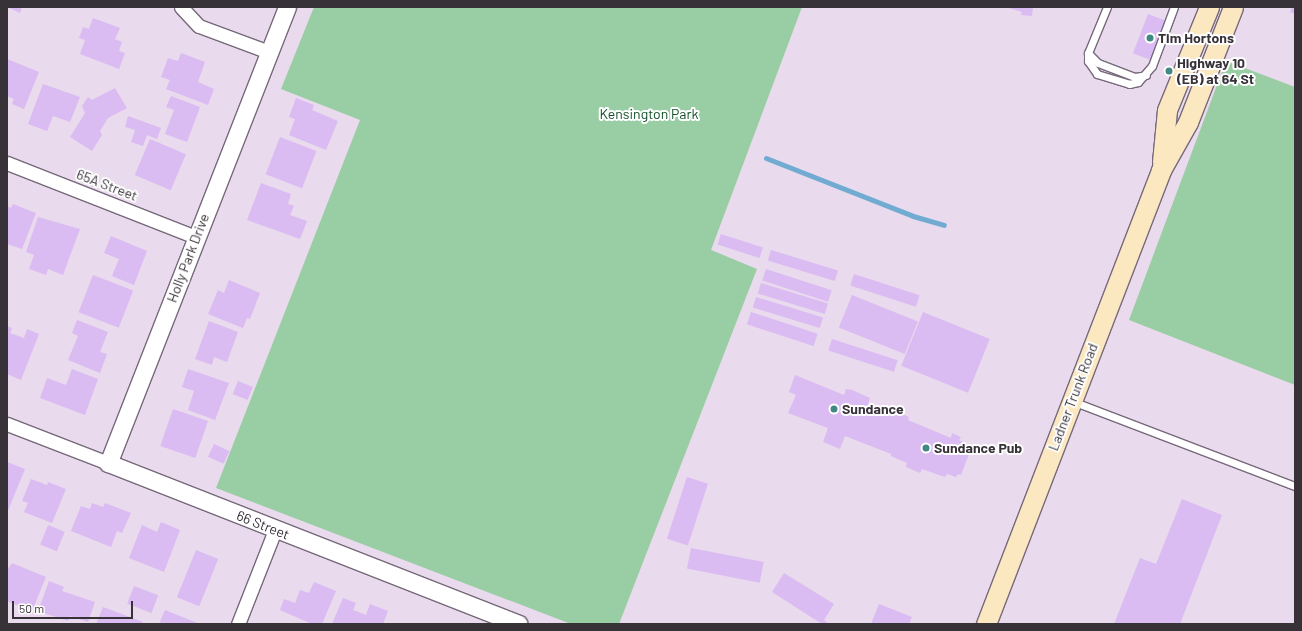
<!DOCTYPE html>
<html>
<head>
<meta charset="utf-8">
<style>
  body { margin:0 }
  #map { position:relative; width:1302px; height:631px; overflow:hidden; background:#e9daed; font-family:Barlow,sans-serif }
  div>[style] { position:absolute }
  [style*='--x'] { left:calc(var(--x)*1px); top:calc(var(--y)*1px); width:calc(var(--w)*1px); rotate:calc(var(--a)*1deg) }
  .green>* { inset:0; background:#99cda4 }
  .stream>* { height:5px; margin:-2.5px; padding:0 2.5px; transform-origin:2.5px; border-radius:2.5px; background:#72abd1 }
  .building>* { inset:0; background:#dabbf2; transform-origin:0 0 }
  .roads { filter:drop-shadow(1px 0 #76697a) drop-shadow(-1px 0 #76697a) drop-shadow(0 1px #76697a) drop-shadow(0 -1px #76697a) }
  .service>* { height:7px; margin:-3.5px; padding:0 3.5px; transform-origin:3.5px; border-radius:3.5px; background:#fff }
  .minor>* { height:13px; margin:-6.5px; padding:0 6.5px; transform-origin:6.5px; border-radius:6.5px; background:#fff }
  .tertiary>* { height:17px; margin:-8.5px; padding:0 8.5px; transform-origin:8.5px; border-radius:8.5px; background:#fff }
  .secondary>* { height:19px; margin:-9.5px; padding:0 9.5px; transform-origin:9.5px; border-radius:9.5px; background:#fbe8c0 }
  .dots>* { width:11px; height:11px; translate:-50% -50%; box-sizing:border-box; border:2px solid #fff; border-radius:50% }
  span { translate:-50% -50%; white-space:nowrap; text-align:center; line-height:1.15; -webkit-text-stroke:4px #fff; paint-order:stroke }
  .poi-label { font-size:14px; color:#373138; font-weight:700 }
  .left { translate:0 -50%; text-align:left }
  .park-label { font-size:14px; color:#114d26 }
  .street-label { font-size:14px; color:#373138 }
  .frame { position:absolute; inset:0; border:8px solid #373138; pointer-events:none }
  .scale { position:absolute; left:12px; top:601px; width:121px; height:18px; box-sizing:border-box; border:2px solid #373138; border-top:0; padding-left:5px; font-size:12px; line-height:14px; white-space:nowrap; color:#373138; -webkit-text-stroke:3px #fff; paint-order:stroke }
</style>
</head>
<body>
<div id="map">
  <div class="green">
    <div style="clip-path:polygon(314px 7px,802px 7px,711px 250px,757px 269px,619px 624px,571px 624px,216px 488px,360px 120px,281px 89px)"></div>
    <div style="clip-path:polygon(1226px 61px,1295px 87px,1295px 385px,1129px 320px)"></div>
  </div>
  <div class="stream">
    <div style="--x:766;--y:158;--w:158;--a:21.5"></div>
    <div style="--x:913;--y:216;--w:32;--a:16"></div>
  </div>
  <div class="building">
    <div style="clip-path:polygon(7px 7px,22px 7px,20px 13px)"></div>
    <div style="clip-path:polygon(1005px 7px,1033px 7px,1032px 16px,1021px 15px,1022px 12px)"></div>
    <div style="clip-path:polygon(1292px 7px,1295px 7px,1295px 14px,1290px 12px)"></div>
    <div style="left:1148px;top:14px;width:19px;height:42px;rotate:21deg"></div>
    <div style="clip-path:polygon(93px 18px,120px 28px,115px 39px,122px 42px,119px 51px,125px 53px,119px 69px,80px 54px,85px 40px,79px 38px,83px 27px,89px 29px)"></div>
    <div style="clip-path:polygon(181px 53px,205px 62px,198px 82px,214px 89px,208px 105px,166px 89px,170px 80px,161px 77px,168px 58px,178px 61px)"></div>
    <div style="clip-path:polygon(7px 59px,39px 72px,24px 109px,12px 104px,14px 99px,7px 96px)"></div>
    <div style="clip-path:polygon(43px 84px,80px 97px,70px 122px,53px 116px,47px 131px,28px 124px)"></div>
    <div style="clip-path:polygon(115px 88px,127px 108px,108px 118px,100px 131px,102px 135px,92px 151px,70px 137px,85px 113px,82px 106px,88px 97px,92px 100px)"></div>
    <div style="clip-path:polygon(171px 96px,200px 107px,187px 142px,165px 134px,174px 110px,166px 107px)"></div>
    <div style="clip-path:polygon(296px 98px,314px 105px,312px 110px,338px 121px,326px 150px,289px 135px,295px 119px,289px 117px)"></div>
    <div style="clip-path:polygon(128px 116px,161px 128px,157px 139px,147px 135px,143px 146px,131px 142px,135px 130px,125px 127px)"></div>
    <div style="left:280px;top:137px;width:39px;height:40px;rotate:21deg"></div>
    <div style="left:150px;top:139px;width:39px;height:39px;rotate:23deg"></div>
    <div style="clip-path:polygon(261px 183px,291px 194px,288px 204px,294px 206px,290px 215px,307px 221px,300px 239px,247px 220px)"></div>
    <div style="clip-path:polygon(13px 204px,36px 213px,22px 249px,7px 244px,7px 206px,11px 208px)"></div>
    <div style="clip-path:polygon(38px 217px,80px 229px,63px 275px,48px 269px,46px 275px,29px 269px,34px 255px,26px 252px)"></div>
    <div style="left:721px;top:234px;width:44px;height:11px;rotate:18deg"></div>
    <div style="clip-path:polygon(111px 236px,147px 251px,134px 285px,112px 276px,119px 259px,104px 253px)"></div>
    <div style="left:771px;top:250px;width:70px;height:11px;rotate:17deg"></div>
    <div style="left:766px;top:269px;width:69px;height:12px;rotate:18deg"></div>
    <div style="left:854px;top:274px;width:69px;height:12px;rotate:18deg"></div>
    <div style="left:93px;top:275px;width:43px;height:40px;rotate:21deg"></div>
    <div style="clip-path:polygon(229px 280px,260px 293px,250px 319px,247px 318px,243px 328px,208px 314px,218px 290px,224px 293px)"></div>
    <div style="left:761px;top:283px;width:70px;height:11px;rotate:17deg"></div>
    <div style="left:852px;top:295px;width:71px;height:35px;rotate:22deg"></div>
    <div style="left:756px;top:297px;width:70px;height:11px;rotate:17deg"></div>
    <div style="left:751px;top:312px;width:70px;height:13px;rotate:18deg"></div>
    <div style="left:923px;top:312px;width:72px;height:58px;rotate:22deg"></div>
    <div style="clip-path:polygon(77px 320px,108px 332px,100px 352px,107px 354px,100px 373px,68px 360px,78px 336px,72px 333px)"></div>
    <div style="clip-path:polygon(209px 321px,238px 332px,227px 362px,214px 357px,212px 365px,195px 359px)"></div>
    <div style="clip-path:polygon(7px 326px,12px 328px,10px 333px,24px 338px,27px 329px,39px 334px,21px 380px,7px 374px)"></div>
    <div style="left:832px;top:339px;width:69px;height:12px;rotate:18deg"></div>
    <div style="clip-path:polygon(72px 369px,98px 379px,85px 415px,40px 398px,47px 378px,66px 385px)"></div>
    <div style="clip-path:polygon(188px 369px,229px 383px,215px 420px,188px 410px,194px 391px,182px 387px)"></div>
    <div style="clip-path:polygon(795px 375px,844px 395px,846px 389px,852px 390px,870px 398px,868px 404px,893px 413px,894px 411px,909px 417px,908px 420px,951px 438px,952px 433px,961px 437px,959px 440px,969px 445px,968px 448px,971px 449px,961px 475px,958px 474px,956px 477px,947px 474px,945px 477px,922px 469px,920px 473px,906px 467px,907px 463px,891px 456px,891px 454px,845px 436px,840px 449px,823px 442px,828px 428px,788px 413px,796px 395px,789px 392px)"></div>
    <div style="left:238px;top:381px;width:16px;height:14px;rotate:22deg"></div>
    <div style="left:173px;top:409px;width:37px;height:39px;rotate:19deg"></div>
    <div style="left:214px;top:444px;width:17px;height:14px;rotate:25deg"></div>
    <div style="clip-path:polygon(7px 462px,25px 469px,7px 513px)"></div>
    <div style="left:687px;top:477px;width:22px;height:65px;rotate:18deg"></div>
    <div style="clip-path:polygon(31px 479px,47px 485px,48px 482px,66px 489px,52px 523px,24px 512px,28px 503px,22px 501px)"></div>
    <div style="clip-path:polygon(1182px 499px,1222px 515px,1180px 624px,1114px 624px,1140px 558px,1156px 564px)"></div>
    <div style="clip-path:polygon(92px 503px,103px 507px,105px 503px,131px 513px,122px 533px,117px 531px,111px 547px,71px 531px,81px 506px,90px 509px)"></div>
    <div style="clip-path:polygon(161px 522px,180px 530px,164px 572px,129px 558px,142px 525px,157px 532px)"></div>
    <div style="left:48px;top:525px;width:18px;height:21px;rotate:22deg"></div>
    <div style="left:691px;top:548px;width:74px;height:21px;rotate:11deg"></div>
    <div style="left:196px;top:550px;width:24px;height:51px;rotate:22deg"></div>
    <div style="clip-path:polygon(12px 563px,46px 577px,32px 611px,7px 601px,7px 570px)"></div>
    <div style="clip-path:polygon(784px 573px,834px 604px,824px 620px,829px 624px,822px 624px,772px 592px)"></div>
    <div style="clip-path:polygon(49px 581px,64px 587px,62px 591px,95px 602px,88px 622px,70px 616px,68px 621px,38px 611px)"></div>
    <div style="clip-path:polygon(314px 582px,336px 591px,322px 624px,312px 624px,280px 610px,284px 599px,295px 603px,300px 590px,309px 593px)"></div>
    <div style="left:134px;top:586px;width:26px;height:19px;rotate:21deg"></div>
    <div style="clip-path:polygon(343px 598px,356px 603px,353px 610px,366px 615px,370px 604px,388px 611px,383px 624px,332px 624px)"></div>
    <div style="clip-path:polygon(879px 604px,912px 617px,909px 624px,871px 624px)"></div>
    <div style="clip-path:polygon(103px 607px,143px 622px,142px 624px,96px 624px)"></div>
    <div style="clip-path:polygon(165px 610px,200px 624px,159px 624px)"></div>
  </div>
  <div class="roads">
    <div class="service">
      <div style="--x:1107;--y:7;--w:50;--a:112.4"></div>
      <div style="--x:1088;--y:53;--w:8;--a:90"></div>
      <div style="--x:1088;--y:61;--w:16;--a:55"></div>
      <div style="--x:1097;--y:74;--w:34;--a:17"></div>
      <div style="--x:1129;--y:84;--w:9;--a:-13"></div>
      <div style="--x:1138;--y:82;--w:21;--a:-49"></div>
      <div style="--x:1152;--y:66;--w:63;--a:-69.6"></div>
      <div style="--x:1088;--y:53;--w:14;--a:45"></div>
      <div style="--x:1098;--y:63;--w:40;--a:21"></div>
      <div style="--x:1135;--y:77;--w:11;--a:-10"></div>
      <div style="--x:1072;--y:401;--w:239;--a:20.9"></div>
    </div>
    <div class="minor">
      <div style="--x:181;--y:7;--w:26;--a:47"></div>
      <div style="--x:199;--y:26;--w:75;--a:20.4"></div>
      <div style="--x:7;--y:163;--w:203;--a:21.4"></div>
      <div style="--x:7;--y:424;--w:108;--a:21.1"></div>
      <div style="--x:238;--y:624;--w:101;--a:-68.5"></div>
    </div>
    <div class="tertiary">
      <div style="--x:287;--y:7;--w:490;--a:111.4"></div>
      <div style="--x:108;--y:463;--w:441;--a:21.4"></div>
    </div>
    <div class="secondary">
      <div style="--x:1162;--y:162;--w:52;--a:-84.5"></div>
      <div style="--x:1167;--y:110;--w:111;--a:-67.8"></div>
      <div style="--x:986;--y:624;--w:487;--a:-68.9"></div>
      <div style="--x:1161;--y:170;--w:55;--a:-60.6"></div>
      <div style="--x:1188;--y:122;--w:123;--a:-68.6"></div>
    </div>
  </div>
  <div class="dots">
    <div style="left:1150px;top:38px;background:#408884"></div>
    <div style="left:1169px;top:71px;background:#408884"></div>
    <div style="left:834px;top:409px;background:#408884"></div>
    <div style="left:926px;top:448px;background:#408884"></div>
  </div>
  <div class="poi-label">
    <span class="left" style="left:1158px;top:38px">Tim Hortons</span>
    <span class="left" style="left:1177px;top:71px">Highway 10<br>(EB) at 64 St</span>
    <span class="left" style="left:842px;top:409px">Sundance</span>
    <span class="left" style="left:934px;top:448px">Sundance Pub</span>
  </div>
  <div class="park-label">
    <span style="left:649px;top:114px">Kensington Park</span>
  </div>
  <div class="street-label">
    <span style="left:107px;top:185px;rotate:21deg">65A Street</span>
    <span style="left:188px;top:258px;rotate:-69deg">Holly Park Drive</span>
    <span style="left:1073px;top:397px;rotate:-69deg">Ladner Trunk Road</span>
    <span style="left:263px;top:525px;rotate:22deg">66 Street</span>
  </div>
  <div class="frame"></div>
  <div class="scale">50 m</div>
</div>
</body>
</html>
